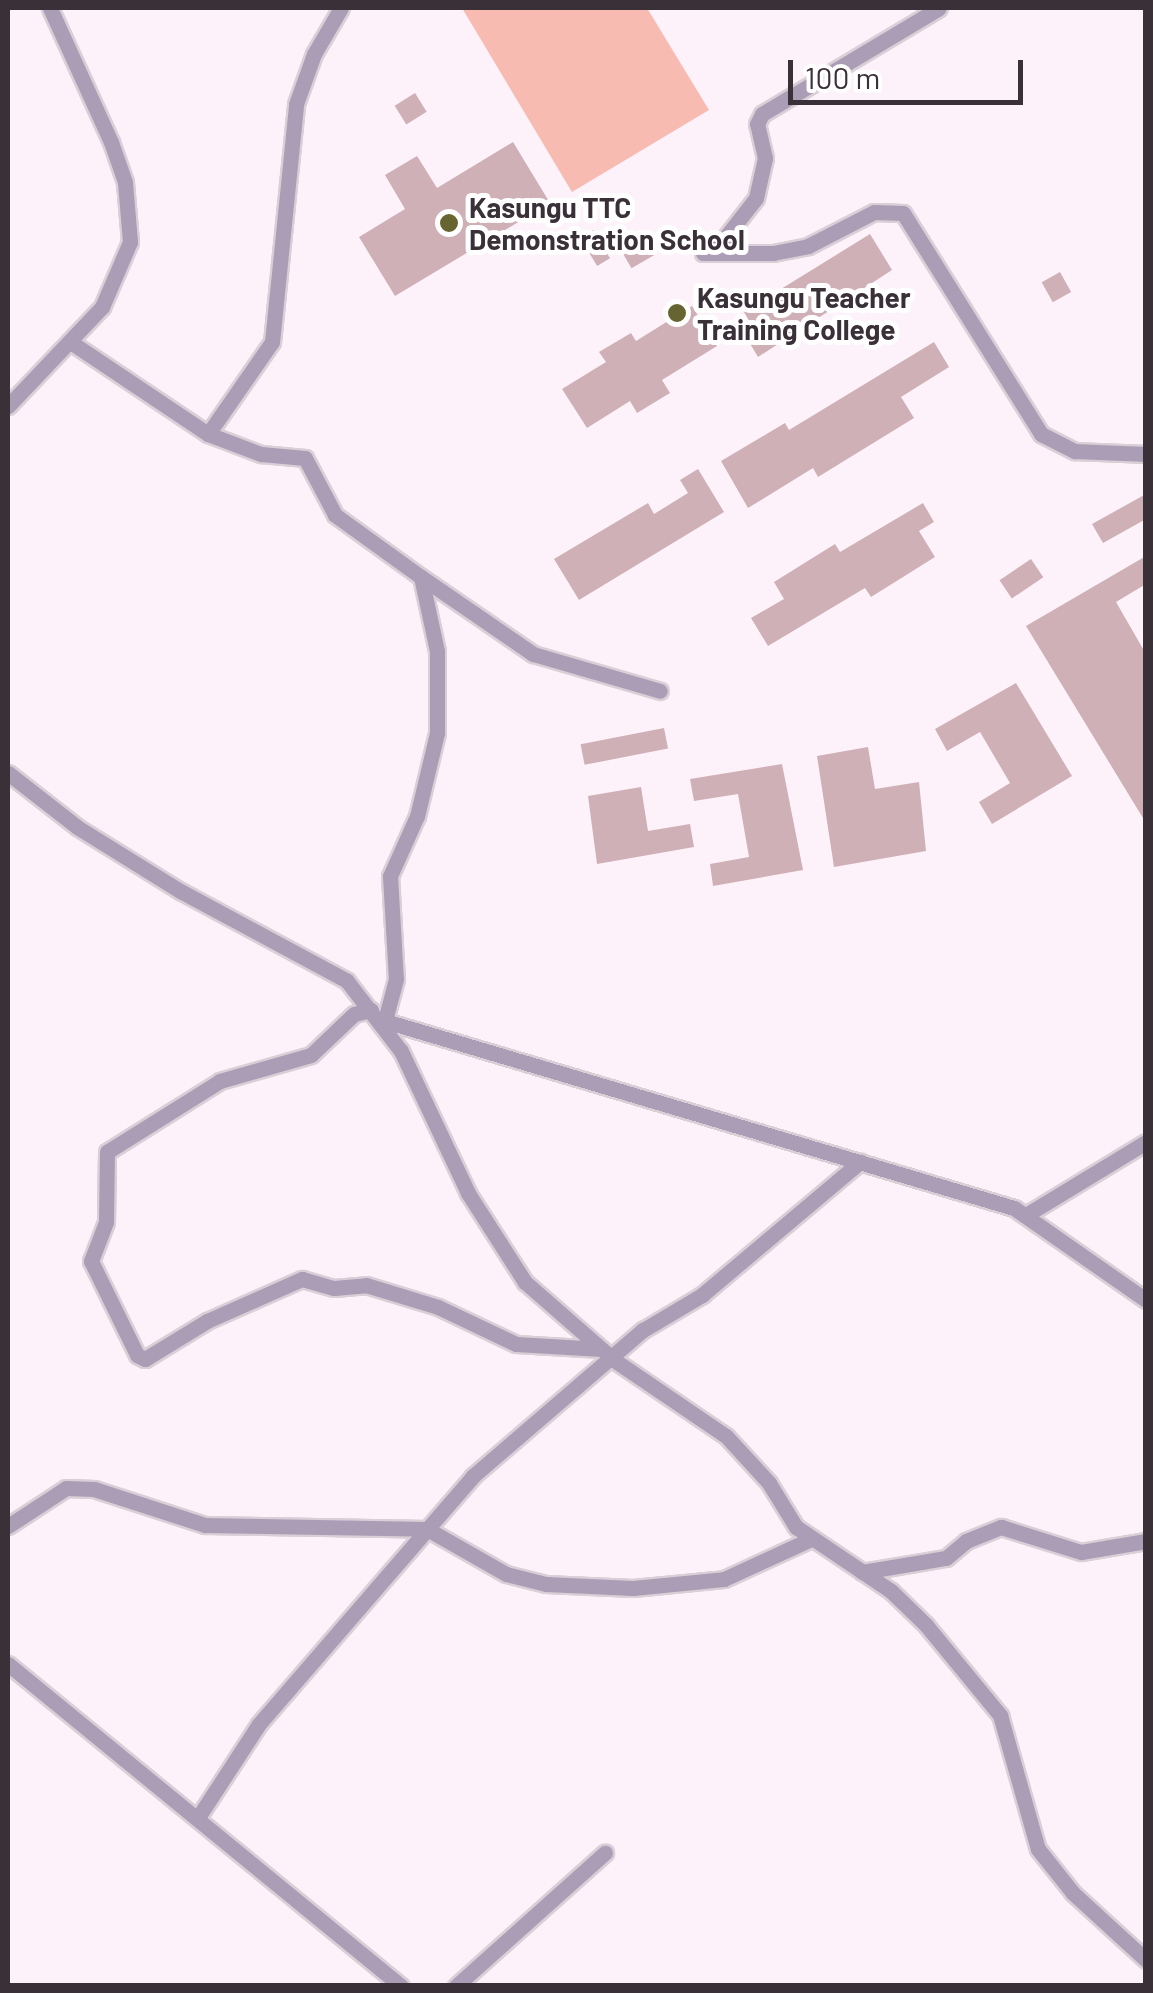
<!DOCTYPE html>
<html>
<head>
<meta charset="utf-8">
<style>
  body { margin:0 }
  #map { position:relative; width:1153px; height:1993px; overflow:hidden; background:#fdf2fa; font-family:Barlow,sans-serif }
  div>[style] { position:absolute }
  [style*='--x'] { left:calc(var(--x)*1px); top:calc(var(--y)*1px); width:calc(var(--w)*1px); rotate:calc(var(--a)*1deg) }
  .green>* { inset:0; background:#f7bbb2 }
  .building>* { inset:0; background:#cfb0b7; transform-origin:0 0 }
  .roads { filter:drop-shadow(2px 0 #dacfd7) drop-shadow(-2px 0 #dacfd7) drop-shadow(0 2px #dacfd7) drop-shadow(0 -2px #dacfd7) }
  .minor>* { height:15px; margin:-7.5px; padding:0 7.5px; transform-origin:7.5px; border-radius:7.5px; background:#ab9db6 }
  .dots>* { width:28px; height:28px; translate:-50% -50%; box-sizing:border-box; border:5px solid #fff; border-radius:50% }
  span { translate:-50% -50%; white-space:nowrap; text-align:center; line-height:1.15; -webkit-text-stroke:10px #fff; paint-order:stroke }
  .poi-label { font-size:28px; color:#3a3038; font-weight:700 }
  .left { translate:0 -50%; text-align:left }
  .frame { position:absolute; inset:0; border:10px solid #3a3038; pointer-events:none }
  .scale { position:absolute; left:788px; top:60px; width:235px; height:45px; box-sizing:border-box; border:5px solid #3a3038; border-top:0; padding-left:12px; font-size:30px; line-height:35px; white-space:nowrap; color:#3a3038; -webkit-text-stroke:8px #fff; paint-order:stroke }
</style>
</head>
<body>
<div id="map">
  <div class="green">
    <div style="clip-path:polygon(462px 8px,647px 8px,709px 110px,572px 192px)"></div>
  </div>
  <div class="building">
    <div style="left:415px;top:93px;width:22px;height:24px;rotate:58deg"></div>
    <div style="clip-path:polygon(513px 142px,550px 203px,395px 296px,359px 237px,405px 209px,385px 175px,417px 156px,437px 188px)"></div>
    <div style="left:593px;top:230px;width:33px;height:15px;rotate:59deg"></div>
    <div style="clip-path:polygon(870px 234px,892px 270px,758px 357px,746px 337px,755px 331px,744px 312px)"></div>
    <div style="left:644px;top:238px;width:20px;height:26px;rotate:60deg"></div>
    <div style="left:1060px;top:272px;width:23px;height:21px;rotate:61deg"></div>
    <div style="clip-path:polygon(692px 306px,717px 346px,662px 380px,670px 393px,637px 413px,630px 401px,587px 428px,562px 389px,606px 362px,599px 352px,631px 333px,636px 341px)"></div>
    <div style="clip-path:polygon(934px 342px,949px 367px,901px 397px,914px 418px,818px 477px,813px 468px,748px 508px,721px 461px,785px 423px,789px 430px)"></div>
    <div style="clip-path:polygon(698px 469px,724px 512px,579px 600px,554px 559px,648px 503px,654px 514px,688px 493px,680px 480px)"></div>
    <div style="clip-path:polygon(1146px 494px,1146px 519px,1103px 543px,1092px 524px)"></div>
    <div style="clip-path:polygon(923px 503px,934px 522px,919px 531px,935px 557px,871px 597px,865px 588px,768px 646px,751px 618px,784px 599px,774px 582px,835px 544px,840px 552px)"></div>
    <div style="clip-path:polygon(1146px 556px,1146px 584px,1116px 602px,1146px 654px,1146px 823px,1026px 626px)"></div>
    <div style="left:1031px;top:559px;width:22px;height:38px;rotate:56deg"></div>
    <div style="clip-path:polygon(1016px 683px,1072px 776px,992px 824px,979px 802px,1010px 783px,980px 732px,947px 751px,935px 729px)"></div>
    <div style="left:664px;top:728px;width:21px;height:85px;rotate:79deg"></div>
    <div style="clip-path:polygon(868px 747px,875px 789px,919px 782px,926px 851px,834px 867px,817px 756px)"></div>
    <div style="clip-path:polygon(782px 764px,803px 870px,713px 886px,710px 864px,749px 857px,738px 794px,694px 801px,690px 779px)"></div>
    <div style="clip-path:polygon(641px 787px,648px 831px,690px 824px,694px 847px,597px 864px,588px 796px)"></div>
  </div>
  <div class="roads">
    <div class="minor">
      <div style="--x:703;--y:253;--w:70;--a:0"></div>
      <div style="--x:773;--y:253;--w:36;--a:-11"></div>
      <div style="--x:808;--y:246;--w:74;--a:-27.3"></div>
      <div style="--x:874;--y:212;--w:29;--a:2"></div>
      <div style="--x:903;--y:213;--w:261;--a:58"></div>
      <div style="--x:1041;--y:434;--w:38;--a:27"></div>
      <div style="--x:1075;--y:451;--w:71;--a:2.4"></div>
      <div style="--x:703;--y:253;--w:25;--a:-34"></div>
      <div style="--x:724;--y:239;--w:52;--a:-52"></div>
      <div style="--x:756;--y:198;--w:41;--a:-77.3"></div>
      <div style="--x:765;--y:158;--w:35;--a:-103"></div>
      <div style="--x:757;--y:124;--w:11;--a:-63"></div>
      <div style="--x:762;--y:114;--w:206;--a:-30.9"></div>
      <div style="--x:72;--y:343;--w:164;--a:33.8"></div>
      <div style="--x:208;--y:434;--w:57;--a:20.7"></div>
      <div style="--x:261;--y:454;--w:44;--a:5.2"></div>
      <div style="--x:305;--y:458;--w:64;--a:62.2"></div>
      <div style="--x:335;--y:515;--w:106;--a:35.8"></div>
      <div style="--x:421;--y:577;--w:76;--a:77.8"></div>
      <div style="--x:437;--y:651;--w:82;--a:90"></div>
      <div style="--x:437;--y:733;--w:85;--a:103.5"></div>
      <div style="--x:417;--y:816;--w:66;--a:114.2"></div>
      <div style="--x:390;--y:876;--w:103;--a:86.7"></div>
      <div style="--x:396;--y:979;--w:47;--a:104.9"></div>
      <div style="--x:8;--y:406;--w:137;--a:-46.5"></div>
      <div style="--x:102;--y:307;--w:71;--a:-66.7"></div>
      <div style="--x:130;--y:242;--w:60;--a:-94.8"></div>
      <div style="--x:125;--y:182;--w:42;--a:-109.3"></div>
      <div style="--x:111;--y:142;--w:147;--a:-114.5"></div>
      <div style="--x:208;--y:434;--w:112;--a:-55.2"></div>
      <div style="--x:272;--y:342;--w:239;--a:-84.2"></div>
      <div style="--x:296;--y:104;--w:53;--a:-70.2"></div>
      <div style="--x:314;--y:54;--w:53;--a:-59.6"></div>
      <div style="--x:421;--y:577;--w:136;--a:34.5"></div>
      <div style="--x:533;--y:654;--w:132;--a:16.2"></div>
      <div style="--x:8;--y:773;--w:88;--a:38"></div>
      <div style="--x:77;--y:827;--w:123;--a:31.8"></div>
      <div style="--x:182;--y:892;--w:187;--a:28.3"></div>
      <div style="--x:347;--y:981;--w:88;--a:52.4"></div>
      <div style="--x:401;--y:1051;--w:157;--a:64.7"></div>
      <div style="--x:468;--y:1193;--w:106;--a:57.4"></div>
      <div style="--x:525;--y:1282;--w:118;--a:41.2"></div>
      <div style="--x:614;--y:1360;--w:135;--a:34.2"></div>
      <div style="--x:726;--y:1436;--w:64;--a:47.5"></div>
      <div style="--x:769;--y:1483;--w:52;--a:58.5"></div>
      <div style="--x:796;--y:1527;--w:115;--a:34"></div>
      <div style="--x:891;--y:1591;--w:49;--a:44.2"></div>
      <div style="--x:926;--y:1625;--w:117;--a:50.6"></div>
      <div style="--x:1000;--y:1715;--w:139;--a:74.2"></div>
      <div style="--x:1038;--y:1849;--w:56;--a:51.5"></div>
      <div style="--x:1073;--y:1893;--w:99;--a:42.5"></div>
      <div style="--x:371;--y:1010;--w:17;--a:167"></div>
      <div style="--x:354;--y:1014;--w:59;--a:136.4"></div>
      <div style="--x:311;--y:1055;--w:95;--a:164.1"></div>
      <div style="--x:220;--y:1081;--w:133;--a:147.9"></div>
      <div style="--x:107;--y:1152;--w:70;--a:90.8"></div>
      <div style="--x:106;--y:1222;--w:42;--a:111"></div>
      <div style="--x:91;--y:1261;--w:105;--a:63.9"></div>
      <div style="--x:137;--y:1355;--w:9;--a:27"></div>
      <div style="--x:145;--y:1359;--w:73;--a:-31.5"></div>
      <div style="--x:207;--y:1321;--w:104;--a:-23.9"></div>
      <div style="--x:302;--y:1279;--w:33;--a:16"></div>
      <div style="--x:334;--y:1288;--w:32;--a:-5"></div>
      <div style="--x:366;--y:1285;--w:75;--a:17"></div>
      <div style="--x:438;--y:1307;--w:86;--a:25.4"></div>
      <div style="--x:516;--y:1344;--w:85;--a:3.4"></div>
      <div style="--x:385;--y:1021;--w:656;--a:16.56"></div>
      <div style="--x:1014;--y:1208;--w:161;--a:34.9"></div>
      <div style="--x:1026;--y:1215;--w:140;--a:-31.3"></div>
      <div style="--x:8;--y:1526;--w:69;--a:-33.2"></div>
      <div style="--x:66;--y:1488;--w:28;--a:2"></div>
      <div style="--x:94;--y:1489;--w:117;--a:18"></div>
      <div style="--x:205;--y:1525;--w:222;--a:1"></div>
      <div style="--x:427;--y:1529;--w:91;--a:29.7"></div>
      <div style="--x:506;--y:1574;--w:41;--a:14"></div>
      <div style="--x:546;--y:1584;--w:87;--a:2.6"></div>
      <div style="--x:633;--y:1588;--w:91;--a:-5.6"></div>
      <div style="--x:724;--y:1579;--w:96;--a:-24.7"></div>
      <div style="--x:862;--y:1572;--w:85;--a:-9.5"></div>
      <div style="--x:946;--y:1558;--w:26;--a:-40"></div>
      <div style="--x:966;--y:1541;--w:38;--a:-22"></div>
      <div style="--x:1001;--y:1527;--w:84;--a:17.4"></div>
      <div style="--x:1081;--y:1552;--w:66;--a:-9.6"></div>
      <div style="--x:8;--y:1664;--w:508;--a:39.33"></div>
      <div style="--x:199;--y:1816;--w:110;--a:-56.9"></div>
      <div style="--x:259;--y:1724;--w:328;--a:-49.2"></div>
      <div style="--x:473;--y:1476;--w:224;--a:-40.7"></div>
      <div style="--x:643;--y:1330;--w:69;--a:-30.7"></div>
      <div style="--x:702;--y:1295;--w:207;--a:-40.1"></div>
      <div style="--x:456;--y:1986;--w:200;--a:-41.8"></div>
    </div>
  </div>
  <div class="dots">
    <div style="left:449px;top:223px;background:#666531"></div>
    <div style="left:677px;top:313px;background:#666531"></div>
  </div>
  <div class="poi-label">
    <span class="left" style="left:469px;top:223px">Kasungu TTC<br>Demonstration School</span>
    <span class="left" style="left:697px;top:313px">Kasungu Teacher<br>Training College</span>
  </div>
  <div class="frame"></div>
  <div class="scale">100 m</div>
</div>
</body>
</html>
